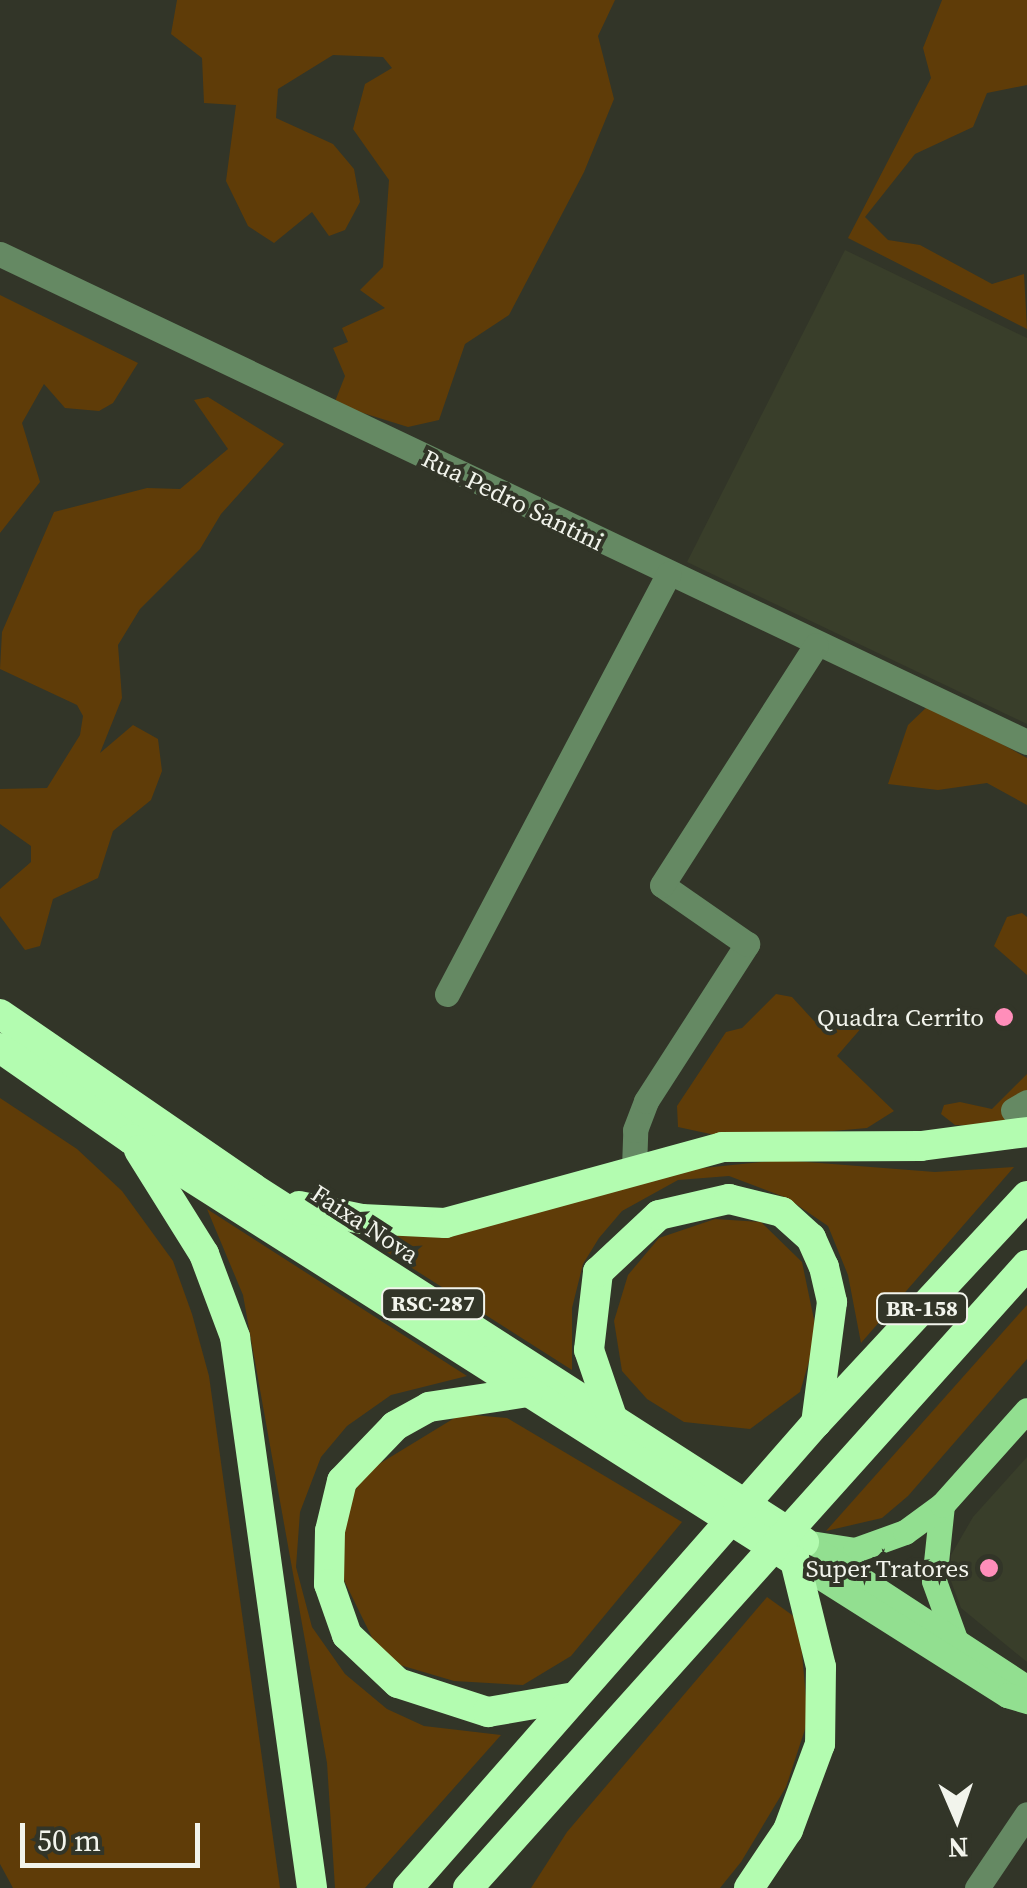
<!DOCTYPE html>
<html>
<head>
<meta charset="utf-8">
<style>
  body { margin:0 }
  #map { position:relative; width:1027px; height:1888px; overflow:hidden; background:#323528; font-family:"Source Serif 4",serif }
  div>[style] { position:absolute }
  [style*='--x'] { left:calc(var(--x)*1px); top:calc(var(--y)*1px); width:calc(var(--w)*1px); rotate:calc(var(--a)*1deg) }
  .built>* { inset:0; background:#393e2a }
  .green>* { inset:0; background:#5f3c08 }
  .minor>* { height:25px; margin:-12.5px; padding:0 12.5px; transform-origin:12.5px; border-radius:12.5px; background:#658963 }
  .major>* { height:25px; margin:-12.5px; padding:0 12.5px; transform-origin:12.5px; border-radius:12.5px; background:#92df90 }
  .highway>* { height:30px; margin:-15px; padding:0 15px; transform-origin:15px; border-radius:15px; background:#b3fcb0 }
  .dots>* { width:28px; height:28px; translate:-50% -50%; box-sizing:border-box; border:5px solid #323528; border-radius:50% }
  span { translate:-50% -50%; white-space:nowrap; text-align:center; line-height:1.15; -webkit-text-stroke:8px #323528; paint-order:stroke }
  .shield-label span { padding:2px 8px; background:#323528; border:2px solid; border-radius:8px; -webkit-text-stroke-width:0 }
  .shield-label { font-size:22px; color:#f2f4ec; font-weight:700 }
  .street-label { font-size:25px; color:#f2f4ec }
  .poi-label { font-size:25px; color:#f2f4ec }
  .right { translate:-100% -50%; text-align:right }
  .north { position:absolute; left:907px; top:1768px; width:100px; height:100px; -webkit-text-stroke:8px #323528; paint-order:stroke; rotate:178deg; font-size:28px; font-weight:700; line-height:40px; text-align:center; color:#f2f4ec }
  .north::after { content:''; display:block; margin:auto; width:35px; height:45px; background:#f2f4ec; clip-path:polygon(50% 0,100% 100%,50% 72%,0 100%) }
  .scale { position:absolute; left:20px; top:1823px; width:180px; height:45px; box-sizing:border-box; border:5px solid #f2f4ec; border-top:0; padding-left:12px; font-size:30px; line-height:35px; white-space:nowrap; color:#f2f4ec; -webkit-text-stroke:8px #323528; paint-order:stroke }
</style>
</head>
<body>
<div id="map">
  <div class="built">
    <div style="clip-path:polygon(845px 250px,1027px 338px,1027px 724px,687px 562px)"></div>
    <div style="clip-path:polygon(1027px 1457px,1027px 1662px,961px 1608px,951px 1581px,951px 1555px,973px 1517px)"></div>
  </div>
  <div class="green">
    <div style="clip-path:polygon(177px 0,615px 0,598px 36px,614px 99px,584px 172px,509px 315px,465px 344px,439px 420px,408px 427px,334px 404px,345px 376px,333px 348px,348px 342px,342px 328px,385px 308px,360px 290px,383px 267px,389px 180px,353px 129px,365px 84px,392px 68px,383px 57px,333px 55px,278px 89px,276px 118px,333px 144px,354px 169px,360px 202px,345px 230px,329px 236px,312px 212px,274px 243px,248px 226px,226px 181px,236px 105px,204px 103px,202px 58px,171px 34px)"></div>
    <div style="clip-path:polygon(942px 0,1027px 0,1027px 85px,987px 93px,973px 127px,915px 154px,865px 217px,888px 240px,920px 245px,992px 284px,1024px 274px,1027px 329px,848px 238px,931px 78px,923px 48px)"></div>
    <div style="clip-path:polygon(0 295px,138px 363px,113px 403px,99px 411px,65px 408px,44px 384px,22px 423px,40px 482px,0 533px)"></div>
    <div style="clip-path:polygon(208px 397px,284px 444px,221px 514px,200px 549px,140px 609px,118px 645px,122px 698px,100px 753px,133px 725px,158px 739px,162px 771px,151px 800px,113px 831px,98px 878px,53px 899px,40px 946px,25px 950px,0 916px,0 889px,31px 862px,31px 846px,0 824px,0 789px,47px 788px,80px 735px,83px 716px,77px 705px,0 669px,2px 632px,54px 512px,147px 488px,180px 489px,228px 449px,194px 400px)"></div>
    <div style="clip-path:polygon(930px 704px,1027px 758px,1027px 805px,987px 783px,938px 790px,888px 784px,908px 725px)"></div>
    <div style="clip-path:polygon(1022px 913px,1027px 917px,1027px 975px,994px 946px,1007px 917px)"></div>
    <div style="clip-path:polygon(776px 994px,792px 997px,814px 1021px,863px 1026px,837px 1056px,894px 1111px,867px 1128px,799px 1134px,715px 1135px,678px 1127px,677px 1106px,726px 1032px,742px 1028px)"></div>
    <div style="clip-path:polygon(1027px 1074px,1027px 1115px,1001px 1127px,955px 1125px,941px 1114px,944px 1105px,960px 1102px,992px 1109px)"></div>
    <div style="clip-path:polygon(0 1098px,77px 1149px,122px 1191px,173px 1261px,192px 1314px,209px 1376px,280px 1888px,13px 1888px,0 1864px)"></div>
    <div style="clip-path:polygon(781px 1160px,935px 1172px,1014px 1167px,861px 1343px,848px 1275px,828px 1226px,787px 1198px,729px 1176px,678px 1180px,622px 1211px,599px 1238px,583px 1264px,572px 1308px,572px 1370px,354px 1231px,432px 1235px,475px 1229px,635px 1175px)"></div>
    <div style="clip-path:polygon(207px 1209px,467px 1376px,391px 1395px,347px 1426px,321px 1457px,300px 1512px,296px 1567px,312px 1627px,345px 1674px,387px 1709px,424px 1726px,501px 1735px,365px 1888px,335px 1888px,327px 1763px,243px 1295px)"></div>
    <div style="clip-path:polygon(715px 1219px,761px 1222px,802px 1262px,817px 1334px,800px 1392px,750px 1429px,684px 1422px,647px 1399px,622px 1371px,614px 1321px,628px 1275px,659px 1238px)"></div>
    <div style="clip-path:polygon(1027px 1305px,1027px 1359px,908px 1496px,882px 1518px,826px 1531px)"></div>
    <div style="clip-path:polygon(461px 1414px,507px 1418px,682px 1522px,571px 1656px,523px 1685px,454px 1681px,383px 1660px,338px 1568px,339px 1517px,366px 1472px)"></div>
    <div style="clip-path:polygon(767px 1597px,799px 1620px,808px 1720px,786px 1787px,741px 1862px,720px 1888px,531px 1888px,567px 1832px)"></div>
  </div>
  <div class="minor">
    <div style="--x:0;--y:254;--w:1137;--a:25.42"></div>
    <div style="--x:447;--y:994;--w:475;--a:-62.2"></div>
    <div style="--x:1013;--y:1110;--w:16;--a:-30"></div>
    <div style="--x:634;--y:1168;--w:38;--a:-88"></div>
    <div style="--x:635;--y:1130;--w:31;--a:-69"></div>
    <div style="--x:646;--y:1101;--w:187;--a:-57.2"></div>
    <div style="--x:747;--y:944;--w:103;--a:-145.2"></div>
    <div style="--x:662;--y:885;--w:285;--a:-57.3"></div>
    <div style="--x:977;--y:1888;--w:89;--a:-56"></div>
  </div>
  <div class="major">
    <div style="--x:942;--y:1505;--w:76;--a:96"></div>
    <div style="--x:934;--y:1581;--w:62;--a:70.1"></div>
    <div style="--x:804;--y:1542;--w:52;--a:8.9"></div>
    <div style="--x:855;--y:1550;--w:53;--a:-19.8"></div>
    <div style="--x:905;--y:1532;--w:46;--a:-36.1"></div>
    <div style="--x:942;--y:1505;--w:127;--a:-48.2"></div>
    <div style="--x:818;--y:1551;--w:250;--a:33.2"></div>
    <div style="--x:795;--y:1561;--w:251;--a:32.3"></div>
    <div style="--x:1007;--y:1695;--w:21;--a:17"></div>
  </div>
  <div class="highway">
    <div style="--x:0;--y:1014;--w:307;--a:34.5"></div>
    <div style="--x:253;--y:1188;--w:655;--a:32.72"></div>
    <div style="--x:0;--y:1048;--w:160;--a:34.8"></div>
    <div style="--x:131;--y:1139;--w:787;--a:32.44"></div>
    <div style="--x:795;--y:1561;--w:109;--a:76.2"></div>
    <div style="--x:821;--y:1667;--w:77;--a:90.7"></div>
    <div style="--x:820;--y:1744;--w:92;--a:110.4"></div>
    <div style="--x:788;--y:1830;--w:70;--a:123.9"></div>
    <div style="--x:139;--y:1150;--w:123;--a:58"></div>
    <div style="--x:204;--y:1254;--w:89;--a:69.5"></div>
    <div style="--x:235;--y:1337;--w:556;--a:82.04"></div>
    <div style="--x:299;--y:1206;--w:64;--a:11.7"></div>
    <div style="--x:362;--y:1219;--w:83;--a:2.8"></div>
    <div style="--x:445;--y:1223;--w:287;--a:-15.3"></div>
    <div style="--x:722;--y:1147;--w:199;--a:-0.3"></div>
    <div style="--x:921;--y:1146;--w:107;--a:-7.5"></div>
    <div style="--x:528;--y:1392;--w:100;--a:171.4"></div>
    <div style="--x:429;--y:1407;--w:39;--a:151"></div>
    <div style="--x:395;--y:1426;--w:76;--a:133.9"></div>
    <div style="--x:342;--y:1481;--w:51;--a:103.5"></div>
    <div style="--x:330;--y:1531;--w:53;--a:91.1"></div>
    <div style="--x:329;--y:1584;--w:54;--a:70.6"></div>
    <div style="--x:347;--y:1635;--w:70;--a:43.3"></div>
    <div style="--x:398;--y:1683;--w:95;--a:17.9"></div>
    <div style="--x:488;--y:1712;--w:88;--a:-9.8"></div>
    <div style="--x:612;--y:1417;--w:71;--a:-108.9"></div>
    <div style="--x:589;--y:1350;--w:79;--a:-83.4"></div>
    <div style="--x:598;--y:1272;--w:83;--a:-43.1"></div>
    <div style="--x:659;--y:1215;--w:72;--a:-12.9"></div>
    <div style="--x:729;--y:1199;--w:55;--a:13.8"></div>
    <div style="--x:782;--y:1212;--w:39;--a:42"></div>
    <div style="--x:811;--y:1238;--w:32;--a:66"></div>
    <div style="--x:824;--y:1267;--w:36;--a:77"></div>
    <div style="--x:832;--y:1302;--w:122;--a:97.5"></div>
    <div style="--x:408;--y:1888;--w:619;--a:-48.74"></div>
    <div style="--x:816;--y:1423;--w:310;--a:-47.1"></div>
    <div style="--x:468;--y:1888;--w:837;--a:-48.1"></div>
  </div>
  <div class="dots">
    <div style="left:1004px;top:1017px;background:#ff8eba"></div>
    <div style="left:989px;top:1568px;background:#ff8eba"></div>
  </div>
  <div class="shield-label">
    <span style="left:433px;top:1304px">RSC-287</span>
    <span style="left:922px;top:1309px">BR-158</span>
  </div>
  <div class="street-label">
    <span style="left:513px;top:500px;rotate:26deg">Rua Pedro Santini</span>
    <span style="left:365px;top:1224px;rotate:33deg">Faixa Nova</span>
  </div>
  <div class="poi-label">
    <span class="right" style="left:984px;top:1017px">Quadra Cerrito</span>
    <span class="right" style="left:969px;top:1568px">Super Tratores</span>
  </div>
  <div class="north">N</div>
  <div class="scale">50 m</div>
</div>
</body>
</html>
